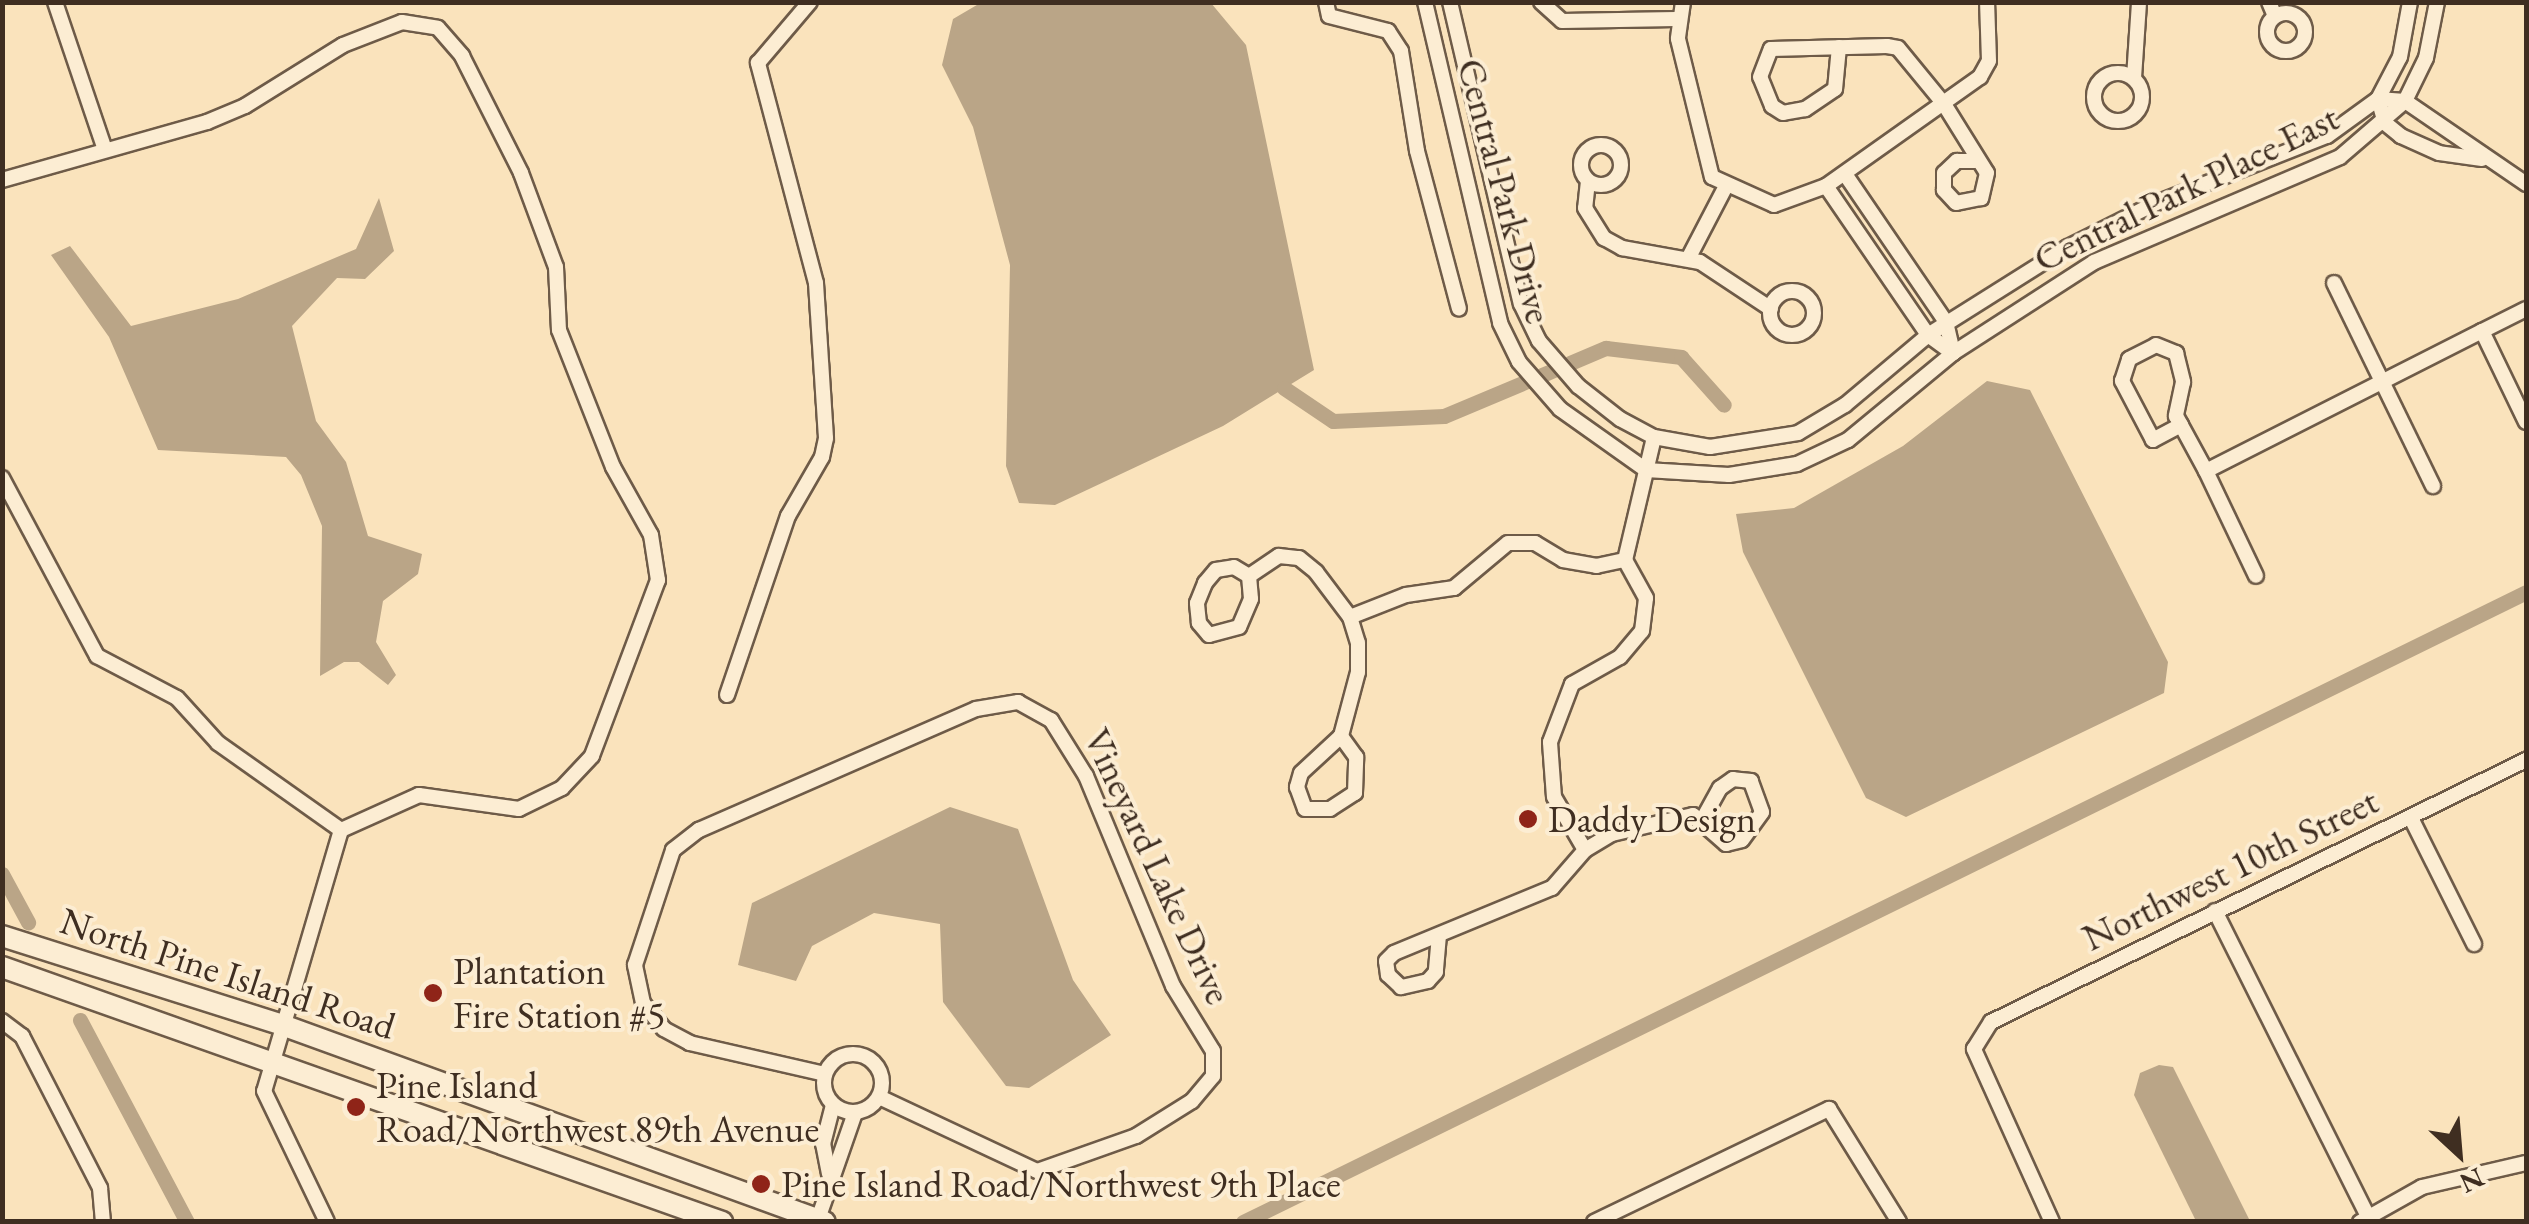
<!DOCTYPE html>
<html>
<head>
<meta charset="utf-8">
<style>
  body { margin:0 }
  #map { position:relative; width:2529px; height:1224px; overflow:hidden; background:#fae3bc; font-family:"EB Garamond",serif }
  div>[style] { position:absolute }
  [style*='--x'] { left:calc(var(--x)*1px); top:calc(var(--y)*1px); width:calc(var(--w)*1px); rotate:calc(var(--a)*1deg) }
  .water>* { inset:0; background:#baa587 }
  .canal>* { height:15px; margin:-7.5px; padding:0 7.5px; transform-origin:7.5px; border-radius:7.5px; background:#baa587 }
  .roads { filter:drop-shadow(2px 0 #6e5b48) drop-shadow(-2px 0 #6e5b48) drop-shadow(0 2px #6e5b48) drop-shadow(0 -2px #6e5b48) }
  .minor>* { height:14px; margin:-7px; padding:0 7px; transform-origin:7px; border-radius:7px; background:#fcedd3 }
  .minor>.ring { margin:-7px; padding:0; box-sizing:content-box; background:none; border:14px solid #fcedd3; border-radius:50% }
  .secondary>* { height:20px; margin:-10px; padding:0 10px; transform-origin:10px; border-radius:10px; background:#fcedd3 }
  .dots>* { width:28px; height:28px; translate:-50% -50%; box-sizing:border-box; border:5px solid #fcedd3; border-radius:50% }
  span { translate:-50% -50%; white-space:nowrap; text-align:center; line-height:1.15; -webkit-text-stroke:8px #fcedd3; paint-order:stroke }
  .street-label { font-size:38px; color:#3f2e21 }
  .poi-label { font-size:38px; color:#3f2e21 }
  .left { translate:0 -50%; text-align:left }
  .frame { position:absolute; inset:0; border:5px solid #3f2e21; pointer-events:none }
  .north { position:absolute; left:2409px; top:1104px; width:100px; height:100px; -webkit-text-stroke:8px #fcedd3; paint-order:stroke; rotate:154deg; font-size:28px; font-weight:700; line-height:40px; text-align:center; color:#3f2e21 }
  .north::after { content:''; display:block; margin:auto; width:35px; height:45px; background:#3f2e21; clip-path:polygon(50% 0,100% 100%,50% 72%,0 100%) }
</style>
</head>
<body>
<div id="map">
  <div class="water">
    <div style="clip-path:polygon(982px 2px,1211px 3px,1246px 45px,1314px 370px,1223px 426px,1055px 505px,1019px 503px,1006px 466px,1010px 265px,973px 127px,942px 65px,953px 19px)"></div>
    <div style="clip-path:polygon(379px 198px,394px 251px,365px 279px,337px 278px,292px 326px,316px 421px,346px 462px,368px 536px,422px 554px,418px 574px,383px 601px,376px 642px,396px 675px,388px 685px,359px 662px,344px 662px,320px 676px,322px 526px,301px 475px,286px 457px,158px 450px,109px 337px,51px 255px,70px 246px,131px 326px,238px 299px,356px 249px)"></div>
    <div style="clip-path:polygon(1987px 381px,2030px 390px,2168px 662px,2164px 693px,1906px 817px,1866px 798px,1743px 552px,1736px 514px,1794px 508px,1903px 446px)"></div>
    <div style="clip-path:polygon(950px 807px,1018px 829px,1073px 980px,1111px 1035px,1029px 1088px,1006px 1086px,943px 1002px,940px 924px,874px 913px,812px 946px,796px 981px,738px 965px,752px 903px)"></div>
    <div style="clip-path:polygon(2159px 1065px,2173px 1067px,2250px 1221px,2196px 1221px,2134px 1095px,2140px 1073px)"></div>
  </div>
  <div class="canal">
    <div style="--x:1570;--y:363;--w:39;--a:-23"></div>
    <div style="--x:1606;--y:348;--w:76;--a:6.8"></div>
    <div style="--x:1681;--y:357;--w:64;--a:48.1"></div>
    <div style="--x:1542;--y:375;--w:13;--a:-23"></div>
    <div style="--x:1284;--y:388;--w:59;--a:34"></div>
    <div style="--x:1333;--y:421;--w:111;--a:-2.6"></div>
    <div style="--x:1444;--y:416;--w:88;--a:-22.8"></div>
    <div style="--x:2;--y:874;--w:55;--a:61.6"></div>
    <div style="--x:80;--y:1020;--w:229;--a:62.1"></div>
    <div style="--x:1243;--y:1222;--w:1429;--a:-26.15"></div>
  </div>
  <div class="roads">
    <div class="minor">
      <div style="--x:55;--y:2;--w:156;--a:71.3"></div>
      <div style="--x:1326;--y:2;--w:14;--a:78"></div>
      <div style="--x:1329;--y:16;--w:61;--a:14.3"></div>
      <div style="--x:1388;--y:31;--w:24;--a:57"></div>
      <div style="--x:1401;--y:51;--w:101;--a:80.9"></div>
      <div style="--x:1417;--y:151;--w:163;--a:75.1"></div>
      <div style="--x:1425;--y:2;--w:330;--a:76.8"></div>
      <div style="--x:1500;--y:323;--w:43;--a:64"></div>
      <div style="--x:1519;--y:362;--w:62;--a:48.9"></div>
      <div style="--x:1560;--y:409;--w:105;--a:35.3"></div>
      <div style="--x:1646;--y:470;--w:83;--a:3.4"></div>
      <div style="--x:1729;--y:475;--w:69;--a:-9.2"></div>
      <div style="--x:1797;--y:464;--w:56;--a:-25.2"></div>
      <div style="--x:1848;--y:440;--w:136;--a:-39.6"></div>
      <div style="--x:1953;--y:353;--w:168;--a:-32.8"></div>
      <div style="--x:2094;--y:262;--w:267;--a:-23.1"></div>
      <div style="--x:2340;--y:157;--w:86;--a:-40.7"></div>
      <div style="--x:2405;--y:101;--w:48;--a:-64"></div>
      <div style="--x:2426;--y:58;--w:57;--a:-78.9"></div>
      <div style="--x:1450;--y:2;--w:310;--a:76.8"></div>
      <div style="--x:1521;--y:304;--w:41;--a:64.1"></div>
      <div style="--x:1539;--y:341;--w:60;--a:49.1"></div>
      <div style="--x:1578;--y:386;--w:53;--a:38.2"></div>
      <div style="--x:1620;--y:419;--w:38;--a:28"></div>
      <div style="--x:1654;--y:437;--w:57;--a:10.1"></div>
      <div style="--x:1710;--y:447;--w:89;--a:-9"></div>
      <div style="--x:1798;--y:433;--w:55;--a:-30.8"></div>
      <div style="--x:1845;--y:405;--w:109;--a:-40.1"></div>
      <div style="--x:1928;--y:335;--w:165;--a:-32.2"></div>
      <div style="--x:2068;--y:247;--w:96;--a:-26.6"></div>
      <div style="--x:2154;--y:204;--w:186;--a:-21.5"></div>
      <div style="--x:2327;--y:136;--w:63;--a:-36"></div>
      <div style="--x:2378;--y:99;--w:47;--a:-62.4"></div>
      <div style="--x:2400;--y:57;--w:56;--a:-79.7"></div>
      <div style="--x:1541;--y:2;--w:28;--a:42"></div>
      <div style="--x:1562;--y:21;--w:114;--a:-1"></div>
      <div style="--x:1683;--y:2;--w:37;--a:98"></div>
      <div style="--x:1678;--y:39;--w:142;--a:76.2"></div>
      <div style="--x:1712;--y:177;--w:68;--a:24.3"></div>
      <div style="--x:1774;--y:205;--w:55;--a:-20.1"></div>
      <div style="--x:1826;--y:186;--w:189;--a:-35.3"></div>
      <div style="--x:1980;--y:77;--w:18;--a:-61"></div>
      <div style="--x:1989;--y:61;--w:59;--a:-91.9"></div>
      <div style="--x:2269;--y:2;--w:15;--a:67"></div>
      <div class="ring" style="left:2267px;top:13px;width:24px;height:24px"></div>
      <div style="--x:1839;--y:47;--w:42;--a:95.4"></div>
      <div style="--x:1835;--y:89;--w:36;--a:146"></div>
      <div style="--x:1805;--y:109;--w:22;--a:170"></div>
      <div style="--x:1783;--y:113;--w:13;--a:-148"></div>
      <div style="--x:1772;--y:106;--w:31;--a:-112"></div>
      <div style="--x:1760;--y:77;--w:30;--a:-69"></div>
      <div style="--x:1771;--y:49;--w:116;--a:-1.5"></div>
      <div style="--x:1887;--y:46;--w:11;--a:10"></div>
      <div style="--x:1898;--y:48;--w:72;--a:50.6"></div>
      <div style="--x:1944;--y:104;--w:81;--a:58.1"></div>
      <div style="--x:1987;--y:173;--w:26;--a:103"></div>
      <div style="--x:1981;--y:198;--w:25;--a:169"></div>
      <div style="--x:1956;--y:203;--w:18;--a:-133"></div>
      <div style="--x:1944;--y:190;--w:17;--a:-90"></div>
      <div style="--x:1944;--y:173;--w:18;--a:-43"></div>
      <div style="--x:1957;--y:161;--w:18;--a:0"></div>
      <div class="ring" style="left:2094px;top:73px;width:34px;height:34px"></div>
      <div style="--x:2134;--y:78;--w:76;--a:-86.2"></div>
      <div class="ring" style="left:1581px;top:145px;width:26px;height:26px"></div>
      <div style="--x:2482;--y:159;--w:43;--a:-172.1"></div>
      <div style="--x:2439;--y:153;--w:42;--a:-155.9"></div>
      <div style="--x:2401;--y:136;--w:21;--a:-141"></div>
      <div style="--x:2385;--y:123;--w:25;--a:-106"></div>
      <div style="--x:2378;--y:99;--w:27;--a:4"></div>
      <div style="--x:2405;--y:101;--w:147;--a:34.4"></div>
      <div style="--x:1845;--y:174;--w:179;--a:55.7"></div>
      <div style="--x:1946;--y:322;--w:32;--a:77"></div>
      <div style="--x:2;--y:180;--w:213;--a:-15.8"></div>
      <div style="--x:207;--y:122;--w:41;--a:-22.8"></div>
      <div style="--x:245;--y:106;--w:115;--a:-31.9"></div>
      <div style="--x:343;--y:45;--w:63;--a:-21.3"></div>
      <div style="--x:402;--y:22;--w:36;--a:9"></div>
      <div style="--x:438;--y:28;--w:37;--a:49"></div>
      <div style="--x:462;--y:56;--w:131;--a:63.2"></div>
      <div style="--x:521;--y:173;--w:100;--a:69.6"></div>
      <div style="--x:556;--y:267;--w:63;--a:87.3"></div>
      <div style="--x:559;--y:330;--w:147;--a:68.5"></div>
      <div style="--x:613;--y:467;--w:78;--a:60.8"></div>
      <div style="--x:651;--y:535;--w:46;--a:81.2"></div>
      <div style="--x:658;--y:580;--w:188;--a:110.6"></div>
      <div style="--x:592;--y:756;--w:44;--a:133.2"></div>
      <div style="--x:562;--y:788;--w:48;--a:154"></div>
      <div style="--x:519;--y:809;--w:101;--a:-172"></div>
      <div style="--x:419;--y:795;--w:85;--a:155.8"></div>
      <div style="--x:1588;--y:181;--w:27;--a:96"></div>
      <div style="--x:1585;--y:208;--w:36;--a:58"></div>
      <div style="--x:1604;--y:238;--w:21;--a:29"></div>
      <div style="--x:1622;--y:248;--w:79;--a:10.2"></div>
      <div style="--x:1700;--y:262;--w:85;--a:33.5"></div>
      <div style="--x:1826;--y:186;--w:181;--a:55.6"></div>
      <div style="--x:1928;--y:335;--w:31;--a:36"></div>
      <div style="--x:1688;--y:259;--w:80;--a:-62.5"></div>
      <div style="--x:2334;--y:283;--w:226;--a:64"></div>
      <div class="ring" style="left:1770px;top:291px;width:30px;height:30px"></div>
      <div style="--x:2482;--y:331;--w:49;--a:-26.6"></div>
      <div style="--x:2181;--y:425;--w:32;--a:152"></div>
      <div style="--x:2153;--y:440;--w:67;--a:-117.7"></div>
      <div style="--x:2122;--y:381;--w:23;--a:-72"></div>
      <div style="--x:2129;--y:359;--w:30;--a:-27"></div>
      <div style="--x:2156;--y:345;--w:22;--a:22"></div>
      <div style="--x:2176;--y:353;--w:30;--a:76"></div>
      <div style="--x:2183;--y:382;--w:35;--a:102"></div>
      <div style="--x:2176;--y:416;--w:10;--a:61"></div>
      <div style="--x:2181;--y:425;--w:52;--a:61.5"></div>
      <div style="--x:2206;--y:471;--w:116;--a:64.5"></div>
      <div style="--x:2206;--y:471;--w:309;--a:-26.9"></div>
      <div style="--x:2482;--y:331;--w:101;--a:64.2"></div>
      <div style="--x:2;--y:478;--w:202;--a:61.9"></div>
      <div style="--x:97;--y:656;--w:90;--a:27.7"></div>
      <div style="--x:177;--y:698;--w:61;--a:47.7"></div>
      <div style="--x:218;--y:743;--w:151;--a:35.3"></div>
      <div style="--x:341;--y:830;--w:272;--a:106.4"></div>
      <div style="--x:264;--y:1091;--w:145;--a:64.3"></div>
      <div style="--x:1625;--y:560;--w:126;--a:-76.7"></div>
      <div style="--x:1249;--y:576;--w:23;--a:85"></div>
      <div style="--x:1251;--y:599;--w:30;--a:113"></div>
      <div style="--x:1239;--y:627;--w:31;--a:165"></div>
      <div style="--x:1209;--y:635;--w:16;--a:-130"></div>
      <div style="--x:1199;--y:623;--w:20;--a:-96"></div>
      <div style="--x:1197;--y:603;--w:22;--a:-68"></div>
      <div style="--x:1205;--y:583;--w:17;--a:-50"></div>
      <div style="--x:1216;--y:570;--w:18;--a:-9"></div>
      <div style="--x:1234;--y:567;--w:17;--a:31"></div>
      <div style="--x:1249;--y:576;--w:36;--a:-34"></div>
      <div style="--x:1279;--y:556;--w:20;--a:6"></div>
      <div style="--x:1299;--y:558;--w:22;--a:39"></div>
      <div style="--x:1316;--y:572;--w:56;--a:52.9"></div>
      <div style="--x:1350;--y:617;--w:27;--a:73"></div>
      <div style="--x:1358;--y:643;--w:29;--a:90"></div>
      <div style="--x:1358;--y:672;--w:66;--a:104.9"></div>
      <div style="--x:1341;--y:736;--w:54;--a:137.2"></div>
      <div style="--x:1301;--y:773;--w:15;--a:106"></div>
      <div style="--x:1297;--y:787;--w:23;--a:70"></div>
      <div style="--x:1305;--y:809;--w:25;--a:0"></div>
      <div style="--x:1330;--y:809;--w:30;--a:-33"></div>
      <div style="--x:1355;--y:793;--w:36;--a:-88"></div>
      <div style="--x:1356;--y:757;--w:26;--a:-126"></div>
      <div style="--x:1350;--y:617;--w:60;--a:-21.4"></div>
      <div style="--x:1406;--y:595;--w:49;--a:-8.3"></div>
      <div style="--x:1454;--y:588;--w:70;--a:-39.8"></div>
      <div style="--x:1508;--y:543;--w:27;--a:0"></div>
      <div style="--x:1535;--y:543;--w:33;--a:31"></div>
      <div style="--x:1563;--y:560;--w:34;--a:10"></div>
      <div style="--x:1596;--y:566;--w:30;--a:-12"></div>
      <div style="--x:727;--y:695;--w:189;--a:-71.2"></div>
      <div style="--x:788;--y:516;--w:68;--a:-60"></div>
      <div style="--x:822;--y:457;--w:19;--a:-78"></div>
      <div style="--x:826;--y:438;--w:155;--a:-93.7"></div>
      <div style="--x:816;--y:283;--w:228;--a:-104.8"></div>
      <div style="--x:758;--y:63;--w:80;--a:-49.6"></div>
      <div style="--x:2411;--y:818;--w:141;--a:63.4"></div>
      <div style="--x:1585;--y:850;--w:61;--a:-120.3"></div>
      <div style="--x:1554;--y:797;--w:55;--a:-94.2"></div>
      <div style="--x:1550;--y:742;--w:62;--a:-69.2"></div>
      <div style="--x:1572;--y:684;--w:55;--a:-29.4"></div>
      <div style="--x:1620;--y:657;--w:34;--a:-50"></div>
      <div style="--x:1642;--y:631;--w:33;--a:-83"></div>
      <div style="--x:1646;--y:598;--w:43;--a:-118.9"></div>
      <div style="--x:2215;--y:911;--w:341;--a:63.4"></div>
      <div style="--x:1439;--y:935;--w:37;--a:95"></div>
      <div style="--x:1436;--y:972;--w:12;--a:132"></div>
      <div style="--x:1428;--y:981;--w:28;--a:167"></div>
      <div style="--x:1401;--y:987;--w:18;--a:-137"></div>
      <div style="--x:1388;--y:975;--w:14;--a:-98"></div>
      <div style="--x:1386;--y:961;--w:11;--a:-45"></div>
      <div style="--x:1394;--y:953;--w:171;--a:-22.4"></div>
      <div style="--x:1552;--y:888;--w:50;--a:-49"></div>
      <div style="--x:1585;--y:850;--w:31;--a:-31"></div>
      <div style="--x:1612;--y:834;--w:83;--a:-13.2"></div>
      <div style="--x:1693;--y:815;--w:44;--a:41.3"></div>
      <div style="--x:1726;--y:844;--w:16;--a:-14"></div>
      <div style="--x:1742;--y:840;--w:34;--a:-54"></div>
      <div style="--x:1762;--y:812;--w:33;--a:-110"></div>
      <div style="--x:1751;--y:781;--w:18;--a:-174"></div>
      <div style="--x:1733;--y:779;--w:16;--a:145"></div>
      <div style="--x:1720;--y:788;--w:35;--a:119"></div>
      <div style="--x:2;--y:1021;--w:25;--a:37"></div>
      <div style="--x:22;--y:1036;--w:171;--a:62.8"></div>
      <div style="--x:100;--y:1188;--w:34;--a:85"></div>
      <div class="ring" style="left:824px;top:1054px;width:44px;height:44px"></div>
      <div style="--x:825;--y:1074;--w:139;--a:-167.1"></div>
      <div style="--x:690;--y:1043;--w:30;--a:-152"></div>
      <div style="--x:664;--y:1029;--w:33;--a:-129"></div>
      <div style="--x:643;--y:1003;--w:39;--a:-102"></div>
      <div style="--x:635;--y:965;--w:121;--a:-71.7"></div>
      <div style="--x:673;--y:850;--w:33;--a:-38"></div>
      <div style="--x:699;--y:830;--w:302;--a:-23.6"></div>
      <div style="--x:976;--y:709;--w:43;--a:-9.5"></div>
      <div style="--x:1018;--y:702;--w:38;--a:29"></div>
      <div style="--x:1051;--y:720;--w:66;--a:58"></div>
      <div style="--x:1086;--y:776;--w:227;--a:67.5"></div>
      <div style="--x:1173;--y:986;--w:76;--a:58.4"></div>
      <div style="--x:1213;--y:1051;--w:25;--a:90"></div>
      <div style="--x:1213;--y:1076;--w:33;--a:130"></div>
      <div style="--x:1192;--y:1101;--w:66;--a:148"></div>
      <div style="--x:1136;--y:1136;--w:105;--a:160.5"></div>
      <div style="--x:1037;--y:1171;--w:174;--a:-154.9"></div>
      <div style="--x:829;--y:1174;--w:31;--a:-101"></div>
      <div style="--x:823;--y:1144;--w:40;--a:-75.6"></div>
      <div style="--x:817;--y:1222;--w:115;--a:-70.8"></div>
      <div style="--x:1594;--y:1222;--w:261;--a:-25.7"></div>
      <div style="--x:1829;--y:1109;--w:133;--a:58.2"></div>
      <div style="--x:2052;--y:1222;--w:190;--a:-114.3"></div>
      <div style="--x:1974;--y:1049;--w:32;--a:-58"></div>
      <div style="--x:1991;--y:1022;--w:596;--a:-26.09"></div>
      <div style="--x:2360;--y:1222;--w:71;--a:-29.4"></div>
      <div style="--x:2422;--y:1187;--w:107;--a:-13"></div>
    </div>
    <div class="secondary">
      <div style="--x:2;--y:936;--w:297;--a:17.6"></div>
      <div style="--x:285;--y:1026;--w:574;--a:19.95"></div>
      <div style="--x:2;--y:967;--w:764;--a:19.5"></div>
    </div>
  </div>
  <div class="dots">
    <div style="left:1528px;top:819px;background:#8f2418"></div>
    <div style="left:433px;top:993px;background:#8f2418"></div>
    <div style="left:356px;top:1107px;background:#8f2418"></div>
    <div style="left:761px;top:1184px;background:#8f2418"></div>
  </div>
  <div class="street-label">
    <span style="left:2186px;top:188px;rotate:-26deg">Central Park Place East</span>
    <span style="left:1505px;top:191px;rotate:75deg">Central Park Drive</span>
    <span style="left:1158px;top:866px;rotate:65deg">Vineyard Lake Drive</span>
    <span style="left:2230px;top:869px;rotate:-26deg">Northwest 10th Street</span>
    <span style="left:228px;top:973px;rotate:18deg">North Pine Island Road</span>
  </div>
  <div class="poi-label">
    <span class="left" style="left:1548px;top:819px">Daddy Design</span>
    <span class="left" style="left:453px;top:993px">Plantation<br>Fire Station #5</span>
    <span class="left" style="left:376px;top:1107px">Pine Island<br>Road/Northwest 89th Avenue</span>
    <span class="left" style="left:781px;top:1184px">Pine Island Road/Northwest 9th Place</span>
  </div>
  <div class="frame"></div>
  <div class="north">N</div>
</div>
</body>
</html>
